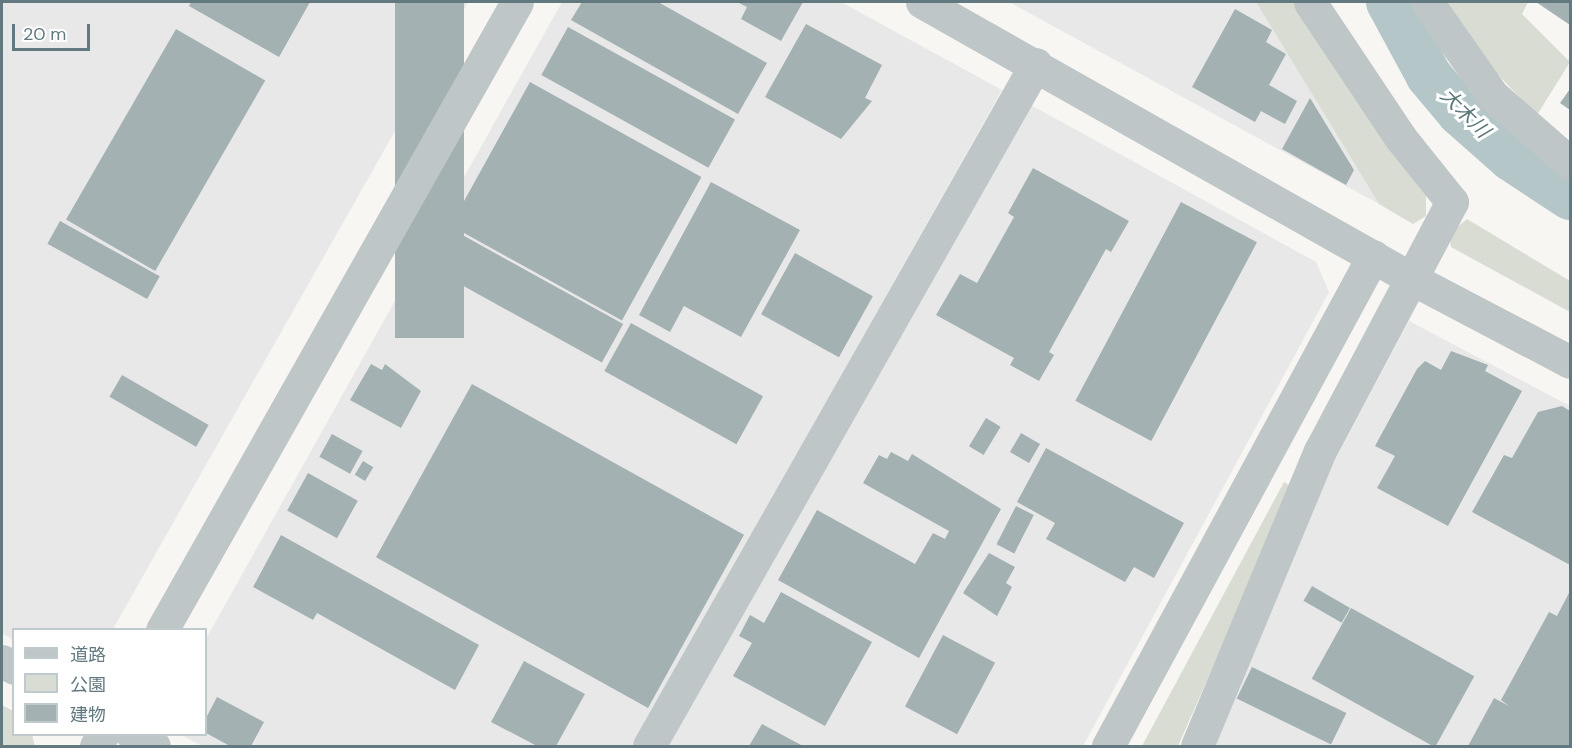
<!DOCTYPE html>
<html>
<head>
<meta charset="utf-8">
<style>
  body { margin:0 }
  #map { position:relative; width:1572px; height:748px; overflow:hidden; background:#f7f6f3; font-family:"DM Sans","Noto Sans JP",sans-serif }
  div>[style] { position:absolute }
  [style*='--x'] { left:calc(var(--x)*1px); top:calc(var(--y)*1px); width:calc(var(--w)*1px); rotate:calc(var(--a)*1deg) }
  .built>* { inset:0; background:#e7e8e7 }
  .green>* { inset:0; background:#d8dcd2 }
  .river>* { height:46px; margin:-23px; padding:0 23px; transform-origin:23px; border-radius:23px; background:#b4c6c7 }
  .building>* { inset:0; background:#a4b1b3; transform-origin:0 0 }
  .minor>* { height:33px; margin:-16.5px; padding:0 16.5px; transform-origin:16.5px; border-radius:16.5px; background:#bfc6c8 }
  span { translate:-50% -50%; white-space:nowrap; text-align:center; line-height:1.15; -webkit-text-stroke:6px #fff; paint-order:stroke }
  .water-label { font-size:20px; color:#5b797b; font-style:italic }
  .frame { position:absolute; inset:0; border:3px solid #61797f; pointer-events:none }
  .legend { position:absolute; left:12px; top:628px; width:195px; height:108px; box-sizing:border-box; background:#fff; border:2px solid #c0c9cc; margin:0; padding:8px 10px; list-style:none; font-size:18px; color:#61797f }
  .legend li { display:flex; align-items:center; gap:12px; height:30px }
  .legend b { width:30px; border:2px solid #c0c9cc }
  .scale { position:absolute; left:12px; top:24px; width:78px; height:27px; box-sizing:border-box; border:3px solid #61797f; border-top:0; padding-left:8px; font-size:18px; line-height:21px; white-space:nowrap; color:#61797f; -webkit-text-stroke:4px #fff; paint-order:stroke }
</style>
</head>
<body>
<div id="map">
  <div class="built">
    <div style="clip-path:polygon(2px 2px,468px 2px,113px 629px,14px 630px,13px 640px,2px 633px)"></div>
    <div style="clip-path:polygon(562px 2px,841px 2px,1002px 90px,632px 746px,202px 746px,181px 735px,206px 734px,206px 639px)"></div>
    <div style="clip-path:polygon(1009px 2px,1256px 2px,1379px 204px,1181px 96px)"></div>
    <div style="clip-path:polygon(1029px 104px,1316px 262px,1329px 292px,1083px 746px,667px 746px)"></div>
    <div style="clip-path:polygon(1409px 321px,1570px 406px,1570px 746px,1208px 746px,1313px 502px)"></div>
  </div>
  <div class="green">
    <div style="clip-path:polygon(1256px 2px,1297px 2px,1426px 193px,1426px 216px,1413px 224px,1379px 204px)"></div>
    <div style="clip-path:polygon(1438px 2px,1528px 2px,1522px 14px,1570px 62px,1537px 115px,1474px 50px)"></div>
    <div style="clip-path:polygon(1467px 219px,1570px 281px,1570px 312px,1451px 247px,1449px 234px)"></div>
    <div style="clip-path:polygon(1284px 482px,1292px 487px,1178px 746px,1142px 746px)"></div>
    <div style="clip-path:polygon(2px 705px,13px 711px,14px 734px,32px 735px,35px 746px,2px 746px)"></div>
  </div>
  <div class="river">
    <div style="--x:1389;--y:2;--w:84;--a:61.6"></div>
    <div style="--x:1429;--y:76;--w:48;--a:50"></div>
    <div style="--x:1460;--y:113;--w:68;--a:41.4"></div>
    <div style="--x:1511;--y:158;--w:71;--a:33.5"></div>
  </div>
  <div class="building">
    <div style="clip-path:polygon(191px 2px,310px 2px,279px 57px,189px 6px)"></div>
    <div style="left:395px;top:2px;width:69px;height:336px"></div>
    <div style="clip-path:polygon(582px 2px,658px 2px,767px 63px,738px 114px,571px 20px)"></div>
    <div style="clip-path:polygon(737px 2px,803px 2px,781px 41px,741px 19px,747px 7px)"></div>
    <div style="clip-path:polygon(1536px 2px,1570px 2px,1570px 25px)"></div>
    <div style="clip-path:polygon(1235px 9px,1272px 30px,1266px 42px,1286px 54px,1269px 85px,1297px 101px,1285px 124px,1261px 111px,1255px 122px,1192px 87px)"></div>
    <div style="clip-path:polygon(806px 24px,882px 65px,865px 98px,872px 101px,841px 139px,765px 97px)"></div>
    <div style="left:568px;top:27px;width:191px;height:55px;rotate:29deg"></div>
    <div style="left:176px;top:29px;width:103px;height:220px;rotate:30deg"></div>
    <div style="left:530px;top:82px;width:196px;height:164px;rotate:29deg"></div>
    <div style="clip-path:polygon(1570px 89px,1570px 110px,1560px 103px)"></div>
    <div style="clip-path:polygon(1310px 98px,1354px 170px,1346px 185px,1282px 149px)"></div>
    <div style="clip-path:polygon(1033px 168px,1129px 221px,1111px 252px,1106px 249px,1049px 352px,1054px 355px,1039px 381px,1010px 365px,1014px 358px,936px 315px,960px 274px,977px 283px,1014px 217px,1008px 213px)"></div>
    <div style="clip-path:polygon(711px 182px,800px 230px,741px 337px,684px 306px,670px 332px,639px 315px)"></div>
    <div style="left:1181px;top:202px;width:86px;height:225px;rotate:28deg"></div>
    <div style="left:60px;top:221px;width:114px;height:26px;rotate:29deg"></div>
    <div style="left:457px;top:232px;width:190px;height:44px;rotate:29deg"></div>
    <div style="left:795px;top:253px;width:89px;height:70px;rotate:29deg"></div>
    <div style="left:631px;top:323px;width:151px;height:55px;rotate:29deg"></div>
    <div style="clip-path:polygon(1451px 351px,1488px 365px,1485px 371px,1522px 391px,1448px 526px,1377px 488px,1395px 456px,1375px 446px,1417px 369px,1425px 361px,1441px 370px)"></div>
    <div style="clip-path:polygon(371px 364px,382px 370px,385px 364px,421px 391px,401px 428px,350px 400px)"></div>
    <div style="left:122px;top:375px;width:100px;height:25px;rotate:30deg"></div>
    <div style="left:472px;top:384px;width:311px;height:198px;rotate:29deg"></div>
    <div style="clip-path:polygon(1562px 406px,1570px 411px,1570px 565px,1472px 512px,1504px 455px,1512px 458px,1538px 412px)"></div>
    <div style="left:986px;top:418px;width:17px;height:33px;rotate:31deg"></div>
    <div style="left:1021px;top:433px;width:22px;height:22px;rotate:30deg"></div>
    <div style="left:332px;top:434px;width:35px;height:26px;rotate:29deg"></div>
    <div style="clip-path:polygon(1046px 448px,1184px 523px,1154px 578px,1134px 567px,1125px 582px,1046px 539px,1055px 523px,1017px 502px)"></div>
    <div style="clip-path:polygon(891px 452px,908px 461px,912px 454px,1001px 509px,919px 658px,778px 580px,817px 510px,915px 564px,933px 533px,945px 539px,949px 531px,863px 483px,879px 455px,887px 459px)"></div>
    <div style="left:363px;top:461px;width:12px;height:16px;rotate:31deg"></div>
    <div style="left:308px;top:473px;width:57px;height:43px;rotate:29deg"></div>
    <div style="left:1016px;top:506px;width:20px;height:43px;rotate:27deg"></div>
    <div style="clip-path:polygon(281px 535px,479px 645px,455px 690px,317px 613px,313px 620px,253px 587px)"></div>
    <div style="clip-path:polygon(989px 553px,1015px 567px,1006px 583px,1012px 587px,997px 616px,963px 593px)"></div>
    <div style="left:1312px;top:586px;width:44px;height:17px;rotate:30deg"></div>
    <div style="clip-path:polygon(1570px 591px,1570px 746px,1468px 746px,1494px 698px,1509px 706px,1501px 700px,1549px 612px,1557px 616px)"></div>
    <div style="clip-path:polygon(781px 592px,872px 642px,825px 726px,733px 676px,752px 643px,739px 636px,750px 615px,764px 623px)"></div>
    <div style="left:1351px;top:608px;width:141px;height:81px;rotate:29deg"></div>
    <div style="left:943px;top:635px;width:59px;height:81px;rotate:28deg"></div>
    <div style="clip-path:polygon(524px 661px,585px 694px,556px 746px,537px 746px,491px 722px)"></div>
    <div style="left:1252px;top:667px;width:105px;height:35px;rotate:26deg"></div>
    <div style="clip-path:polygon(217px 697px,264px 722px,251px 746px,230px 746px,206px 733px,206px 718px)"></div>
    <div style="clip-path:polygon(762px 724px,803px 746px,749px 746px)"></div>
  </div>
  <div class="minor">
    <div style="--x:922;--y:2;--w:565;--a:29.47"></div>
    <div style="--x:1414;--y:280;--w:176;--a:27.7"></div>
    <div style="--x:1427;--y:2;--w:113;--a:55"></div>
    <div style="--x:1492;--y:95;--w:103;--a:41.1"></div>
    <div style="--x:162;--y:630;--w:721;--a:-60.52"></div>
    <div style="--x:2;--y:661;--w:14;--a:30"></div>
    <div style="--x:132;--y:734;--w:25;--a:29"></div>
    <div style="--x:96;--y:746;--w:14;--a:-60"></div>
    <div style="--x:649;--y:746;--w:784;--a:-60.43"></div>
    <div style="--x:1108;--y:746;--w:557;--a:-61.59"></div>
    <div style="--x:1197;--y:746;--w:320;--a:-67.4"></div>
    <div style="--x:1320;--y:451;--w:282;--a:-62.1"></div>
    <div style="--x:1452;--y:202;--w:83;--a:-128.7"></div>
    <div style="--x:1400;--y:137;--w:162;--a:-123.7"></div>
  </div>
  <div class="water-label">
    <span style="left:1465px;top:113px;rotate:45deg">大木川</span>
  </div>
  <div class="frame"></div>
  <ul class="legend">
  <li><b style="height:8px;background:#bfc6c8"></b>道路</li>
  <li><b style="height:16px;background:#d8dcd2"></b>公園</li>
  <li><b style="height:16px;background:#a4b1b3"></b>建物</li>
  </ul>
  <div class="scale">20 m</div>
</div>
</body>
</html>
